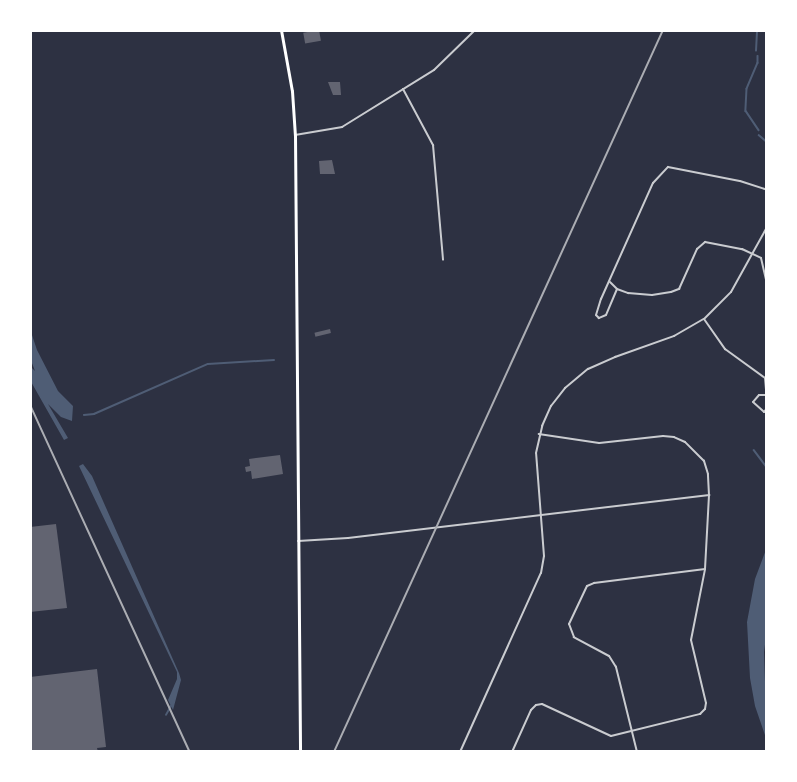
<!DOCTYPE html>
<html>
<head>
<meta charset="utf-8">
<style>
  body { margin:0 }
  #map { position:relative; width:797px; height:782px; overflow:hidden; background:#2d3142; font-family:Overpass,sans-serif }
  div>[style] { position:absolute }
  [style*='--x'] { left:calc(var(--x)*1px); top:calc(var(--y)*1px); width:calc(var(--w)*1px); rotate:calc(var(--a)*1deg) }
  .water>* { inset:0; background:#4f5d75 }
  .stream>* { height:1.5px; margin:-0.75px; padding:0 0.75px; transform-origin:0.75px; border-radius:0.75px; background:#4f5d75 }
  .building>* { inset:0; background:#626471; transform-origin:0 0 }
  .minor>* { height:2px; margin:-1px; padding:0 1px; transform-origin:1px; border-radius:1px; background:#caccd0 }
  .secondary>* { height:3px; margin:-1.5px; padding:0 1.5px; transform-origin:1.5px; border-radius:1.5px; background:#fff }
  .rail>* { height:1.5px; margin:-0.75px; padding:0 0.75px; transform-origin:0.75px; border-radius:0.75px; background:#abadb3 }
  span { translate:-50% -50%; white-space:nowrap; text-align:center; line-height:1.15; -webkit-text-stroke:5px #fff; paint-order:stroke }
  .frame { position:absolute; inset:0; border:32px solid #fff; pointer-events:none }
</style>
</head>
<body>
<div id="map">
  <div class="water">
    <div style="clip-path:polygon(30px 329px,37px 350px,58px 391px,73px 406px,72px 421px,61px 417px,48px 404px,68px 438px,64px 440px,30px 380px,30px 366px,35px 371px,30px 358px)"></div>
    <div style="clip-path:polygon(83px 464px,92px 476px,179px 673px,181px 680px,173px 710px,168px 700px,177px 679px,177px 672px,79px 466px)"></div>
    <div style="clip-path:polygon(767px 547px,767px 630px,764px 652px,767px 741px,755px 706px,750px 678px,747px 622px,755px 579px)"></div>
  </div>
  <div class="stream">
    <div style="--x:756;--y:51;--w:21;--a:-87"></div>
    <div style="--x:758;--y:56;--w:7;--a:90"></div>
    <div style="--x:758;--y:63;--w:28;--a:113"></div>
    <div style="--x:747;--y:89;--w:22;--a:93"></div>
    <div style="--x:746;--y:111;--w:23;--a:56"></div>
    <div style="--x:759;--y:135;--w:11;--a:41"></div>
    <div style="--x:84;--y:415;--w:10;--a:-6"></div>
    <div style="--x:94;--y:414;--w:124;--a:-23.7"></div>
    <div style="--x:208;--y:364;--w:66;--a:-3.5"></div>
    <div style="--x:754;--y:450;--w:21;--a:53"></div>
    <div style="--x:166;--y:715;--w:10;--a:-61"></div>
  </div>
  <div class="building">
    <div style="left:319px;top:30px;width:11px;height:16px;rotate:80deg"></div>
    <div style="clip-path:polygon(328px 82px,340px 82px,341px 95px,333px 95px)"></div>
    <div style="clip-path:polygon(332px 160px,335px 174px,320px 174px,319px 161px)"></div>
    <div style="left:330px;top:329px;width:4px;height:16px;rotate:76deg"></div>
    <div style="clip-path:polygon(280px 455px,283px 474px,252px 479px,251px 471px,246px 472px,245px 467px,250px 466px,249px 459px)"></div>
    <div style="clip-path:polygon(56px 524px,67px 608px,30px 612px,30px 527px)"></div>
    <div style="clip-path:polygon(97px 669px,106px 747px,97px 748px,98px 752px,30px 752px,30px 677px)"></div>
  </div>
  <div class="minor">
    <div style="--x:403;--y:89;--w:64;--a:61.8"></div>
    <div style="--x:433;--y:145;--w:115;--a:85"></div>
    <div style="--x:295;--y:135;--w:48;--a:-9.7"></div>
    <div style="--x:342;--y:127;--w:108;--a:-31.8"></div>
    <div style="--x:434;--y:70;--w:57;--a:-44.3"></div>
    <div style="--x:610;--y:282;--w:10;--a:45"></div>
    <div style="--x:617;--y:289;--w:28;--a:113"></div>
    <div style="--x:606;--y:315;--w:8;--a:157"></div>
    <div style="--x:599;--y:318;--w:4;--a:-135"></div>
    <div style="--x:596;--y:315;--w:17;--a:-73"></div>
    <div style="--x:601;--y:299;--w:127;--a:-65.9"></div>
    <div style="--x:653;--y:183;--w:22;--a:-47"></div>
    <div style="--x:668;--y:167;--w:73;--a:11"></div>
    <div style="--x:740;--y:181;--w:28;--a:18"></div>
    <div style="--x:617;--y:289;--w:12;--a:20"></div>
    <div style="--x:628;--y:293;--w:24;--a:5"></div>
    <div style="--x:652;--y:295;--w:19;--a:-9"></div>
    <div style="--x:671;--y:292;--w:9;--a:-21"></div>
    <div style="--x:679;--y:289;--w:44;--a:-65.8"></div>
    <div style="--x:697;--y:249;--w:11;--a:-41"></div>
    <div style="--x:705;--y:242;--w:38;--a:11"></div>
    <div style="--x:742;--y:249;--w:21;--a:25"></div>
    <div style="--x:761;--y:258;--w:27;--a:77"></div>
    <div style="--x:704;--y:319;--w:37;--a:55"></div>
    <div style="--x:725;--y:349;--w:49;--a:35.9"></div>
    <div style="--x:765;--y:378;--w:4;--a:-56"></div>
    <div style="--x:765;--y:378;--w:21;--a:85"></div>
    <div style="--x:766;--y:395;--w:7;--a:180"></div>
    <div style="--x:759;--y:395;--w:9;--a:131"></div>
    <div style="--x:753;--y:402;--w:15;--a:42"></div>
    <div style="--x:764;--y:412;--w:5;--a:-53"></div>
    <div style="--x:298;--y:541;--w:50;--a:-3.4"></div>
    <div style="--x:348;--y:538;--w:364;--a:-6.8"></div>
    <div style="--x:460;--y:752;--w:196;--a:-65.7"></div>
    <div style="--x:541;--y:573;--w:17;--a:-80"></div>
    <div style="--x:544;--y:556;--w:103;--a:-94.4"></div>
    <div style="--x:536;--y:453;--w:28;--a:-77"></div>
    <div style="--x:542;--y:426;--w:22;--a:-66"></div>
    <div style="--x:551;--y:406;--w:23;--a:-52"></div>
    <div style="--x:565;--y:388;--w:30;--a:-40"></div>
    <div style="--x:588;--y:369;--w:30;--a:-24"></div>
    <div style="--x:615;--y:357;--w:63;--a:-19.6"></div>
    <div style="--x:674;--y:336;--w:34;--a:-30"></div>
    <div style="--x:704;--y:319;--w:38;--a:-45"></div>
    <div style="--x:731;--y:292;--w:74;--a:-61"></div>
    <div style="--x:512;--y:752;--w:46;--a:-65.7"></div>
    <div style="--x:531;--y:710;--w:7;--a:-45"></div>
    <div style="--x:536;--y:705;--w:6;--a:-9"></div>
    <div style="--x:542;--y:704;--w:76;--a:24.9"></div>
    <div style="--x:611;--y:736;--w:92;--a:-13.9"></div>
    <div style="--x:700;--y:714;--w:7;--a:-45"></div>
    <div style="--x:705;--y:709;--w:6;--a:-81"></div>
    <div style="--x:706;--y:703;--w:65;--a:-103.4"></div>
    <div style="--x:691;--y:640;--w:72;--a:-78.8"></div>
    <div style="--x:705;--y:569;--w:74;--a:-86.9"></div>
    <div style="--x:709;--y:495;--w:21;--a:-93"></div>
    <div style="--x:708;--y:474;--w:14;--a:-107"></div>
    <div style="--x:704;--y:461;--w:27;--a:-135"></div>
    <div style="--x:685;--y:442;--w:12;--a:-156"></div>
    <div style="--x:674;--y:437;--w:11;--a:-175"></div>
    <div style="--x:663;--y:436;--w:64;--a:173.8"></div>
    <div style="--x:599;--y:443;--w:61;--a:-171.5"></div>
    <div style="--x:637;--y:752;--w:88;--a:-103.9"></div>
    <div style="--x:616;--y:667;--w:13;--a:-122"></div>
    <div style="--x:609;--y:656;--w:40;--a:-152"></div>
    <div style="--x:574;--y:637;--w:14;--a:-111"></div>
    <div style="--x:569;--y:624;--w:42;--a:-64.7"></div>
    <div style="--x:587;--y:586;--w:8;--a:-23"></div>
    <div style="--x:594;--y:583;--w:112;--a:-7.2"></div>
  </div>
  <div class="secondary">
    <div style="--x:281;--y:30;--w:62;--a:79.8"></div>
    <div style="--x:292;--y:91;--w:45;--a:86.2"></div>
    <div style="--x:295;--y:136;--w:616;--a:89.53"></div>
  </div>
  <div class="rail">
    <div style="--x:30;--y:404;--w:383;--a:65.3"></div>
    <div style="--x:334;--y:752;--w:793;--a:-65.5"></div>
  </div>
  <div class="frame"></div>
</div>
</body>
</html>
